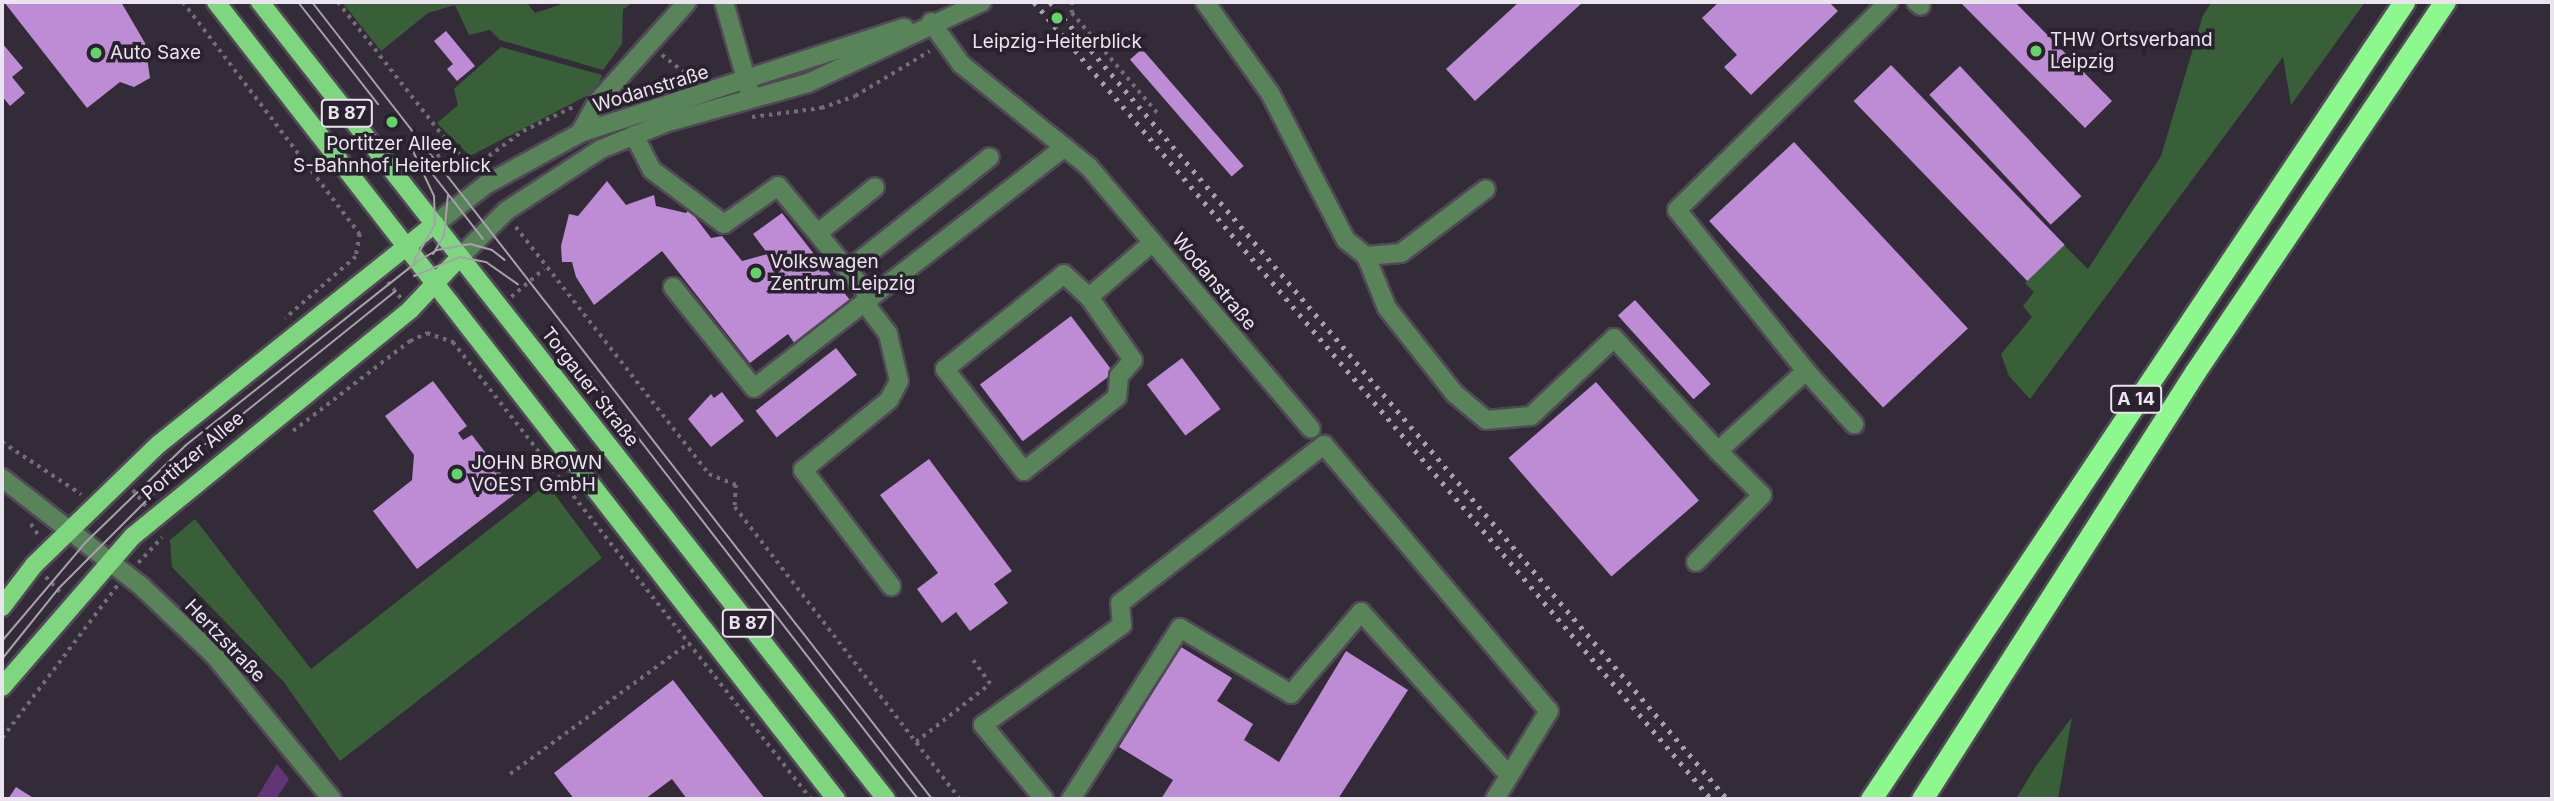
<!DOCTYPE html>
<html>
<head>
<meta charset="utf-8">
<style>
  body { margin:0 }
  #map { position:relative; width:2554px; height:801px; overflow:hidden; background:#342b39; font-family:Inter,sans-serif }
  div>[style] { position:absolute }
  [style*='--x'] { left:calc(var(--x)*1px); top:calc(var(--y)*1px); width:calc(var(--w)*1px); rotate:calc(var(--a)*1deg) }
  .green>* { inset:0; background:#395f39 }
  .water>* { inset:0; background:#623576 }
  .building>* { inset:0; background:#bd8cd4; transform-origin:0 0 }
  .path>* { height:3.5px; margin-top:-1.75px; transform-origin:0; background:repeating-linear-gradient(90deg,#746d79 0 3.5px,transparent 0 8.5px) }
  .roads { filter:drop-shadow(2px 0 #514956) drop-shadow(-2px 0 #514956) drop-shadow(0 2px #514956) drop-shadow(0 -2px #514956) }
  .minor>* { height:18px; margin:-9px; padding:0 9px; transform-origin:9px; border-radius:9px; background:#598359 }
  .major>* { height:18px; margin:-9px; padding:0 9px; transform-origin:9px; border-radius:9px; background:#7ed77f }
  .highway>* { height:21px; margin:-10.5px; padding:0 10.5px; transform-origin:10.5px; border-radius:10.5px; background:#8cf88d }
  .tram>* { height:2px; margin:-1px; padding:0 1px; transform-origin:1px; border-radius:1px; background:#a8a1ac }
  .rail>* { height:5px; margin-top:-2.5px; transform-origin:0; background:repeating-linear-gradient(90deg,#a8a1ac 0 3.5px,transparent 0 10.5px) }
  .dots>* { width:19px; height:19px; translate:-50% -50%; box-sizing:border-box; border:4px solid #2a212f; border-radius:50% }
  span { translate:-50% -50%; white-space:nowrap; text-align:center; line-height:1.15; -webkit-text-stroke:7px #2a212f; paint-order:stroke }
  .shield-label span { padding:2px 5px; background:#2a212f; border:2px solid; border-radius:5px; -webkit-text-stroke-width:0 }
  .shield-label { font-size:18px; color:#eae4ee; font-weight:700 }
  .poi-label { font-size:19px; color:#eae4ee }
  .left { translate:0 -50%; text-align:left }
  .street-label { font-size:19px; color:#eae4ee }
  .frame { position:absolute; inset:0; border:4px solid #eae4ee; pointer-events:none }
</style>
</head>
<body>
<div id="map">
  <div class="green">
    <div style="clip-path:polygon(342px 2px,526px 2px,535px 13px,568px 2px,634px 2px,623px 9px,622px 44px,603px 70px,500px 40px,490px 30px,469px 35px,455px 5px,428px 13px,381px 51px)"></div>
    <div style="clip-path:polygon(2212px 2px,2365px 2px,2291px 105px,2283px 57px,2030px 399px,2009px 376px,2001px 354px,2032px 317px,2023px 306px,2034px 292px,2025px 283px,2064px 245px,2088px 269px,2161px 156px,2203px 15px)"></div>
    <div style="clip-path:polygon(501px 47px,602px 75px,596px 91px,470px 156px,437px 123px,458px 105px,454px 89px)"></div>
    <div style="clip-path:polygon(547px 484px,602px 558px,340px 761px,283px 681px,172px 567px,170px 540px,195px 519px,311px 669px)"></div>
    <div style="clip-path:polygon(2072px 717px,2058px 799px,2016px 799px,2036px 766px)"></div>
  </div>
  <div class="water">
    <div style="clip-path:polygon(277px 764px,289px 779px,276px 799px,256px 799px)"></div>
  </div>
  <div class="building">
    <div style="clip-path:polygon(4px 2px,121px 2px,145px 43px,150px 78px,134px 87px,120px 82px,87px 108px)"></div>
    <div style="clip-path:polygon(1519px 2px,1583px 2px,1475px 101px,1446px 69px)"></div>
    <div style="clip-path:polygon(1719px 2px,1829px 2px,1838px 11px,1751px 95px,1724px 67px,1737px 55px,1702px 18px)"></div>
    <div style="clip-path:polygon(1960px 2px,2015px 2px,2112px 101px,2085px 128px)"></div>
    <div style="clip-path:polygon(446px 31px,475px 66px,457px 81px,447px 69px,453px 64px,434px 41px)"></div>
    <div style="clip-path:polygon(2px 43px,23px 68px,12px 77px,25px 93px,10px 106px,2px 96px)"></div>
    <div style="left:1142px;top:49px;width:155px;height:16px;rotate:49deg"></div>
    <div style="left:1891px;top:65px;width:250px;height:52px;rotate:46deg"></div>
    <div style="left:1960px;top:66px;width:178px;height:42px;rotate:47deg"></div>
    <div style="left:1794px;top:142px;width:255px;height:116px;rotate:47deg"></div>
    <div style="clip-path:polygon(607px 181px,626px 205px,654px 195px,656px 206px,686px 213px,689px 209px,711px 238px,722px 236px,742px 261px,768px 254px,753px 234px,782px 213px,853px 304px,797px 347px,788px 334px,750px 363px,662px 251px,594px 305px,576px 277px,572px 262px,562px 262px,561px 246px,569px 214px,578px 216px)"></div>
    <div style="left:1635px;top:300px;width:113px;height:23px;rotate:48deg"></div>
    <div style="left:1071px;top:316px;width:71px;height:114px;rotate:53deg"></div>
    <div style="left:836px;top:348px;width:34px;height:102px;rotate:52deg"></div>
    <div style="left:1182px;top:358px;width:64px;height:44px;rotate:53deg"></div>
    <div style="clip-path:polygon(433px 381px,467px 426px,458px 433px,463px 440px,472px 435px,516px 493px,417px 569px,373px 511px,412px 480px,414px 455px,385px 416px)"></div>
    <div style="left:1596px;top:382px;width:157px;height:116px;rotate:49deg"></div>
    <div style="clip-path:polygon(722px 392px,744px 421px,711px 447px,688px 419px,711px 394px,714px 398px)"></div>
    <div style="clip-path:polygon(929px 459px,1012px 571px,994px 584px,1008px 603px,970px 631px,956px 612px,942px 623px,917px 589px,938px 573px,880px 495px)"></div>
    <div style="clip-path:polygon(1181px 647px,1232px 678px,1217px 701px,1253px 724px,1244px 740px,1279px 762px,1346px 651px,1408px 690px,1338px 799px,1161px 799px,1173px 780px,1119px 747px)"></div>
    <div style="clip-path:polygon(673px 680px,765px 799px,687px 799px,672px 779px,645px 799px,574px 799px,554px 773px)"></div>
    <div style="clip-path:polygon(16px 787px,35px 799px,8px 799px)"></div>
  </div>
  <div class="path">
    <div style="--x:183;--y:2;--w:292;--a:52.7"></div>
    <div style="--x:360;--y:234;--w:23;--a:100"></div>
    <div style="--x:356;--y:257;--w:94;--a:138.9"></div>
    <div style="--x:338;--y:2;--w:183;--a:51.9"></div>
    <div style="--x:451;--y:146;--w:36;--a:44"></div>
    <div style="--x:1072;--y:2;--w:11;--a:90"></div>
    <div style="--x:1072;--y:13;--w:134;--a:49.5"></div>
    <div style="--x:662;--y:55;--w:37;--a:38"></div>
    <div style="--x:752;--y:117;--w:70;--a:-7.4"></div>
    <div style="--x:821;--y:108;--w:36;--a:-19"></div>
    <div style="--x:855;--y:96;--w:87;--a:-31"></div>
    <div style="--x:475;--y:166;--w:59;--a:-36.1"></div>
    <div style="--x:523;--y:131;--w:55;--a:-25.6"></div>
    <div style="--x:417;--y:173;--w:43;--a:-38.5"></div>
    <div style="--x:516;--y:227;--w:313;--a:52"></div>
    <div style="--x:709;--y:474;--w:29;--a:22"></div>
    <div style="--x:736;--y:485;--w:22;--a:93"></div>
    <div style="--x:735;--y:507;--w:369;--a:52.4"></div>
    <div style="--x:388;--y:282;--w:21;--a:51"></div>
    <div style="--x:511;--y:297;--w:43;--a:-40.3"></div>
    <div style="--x:293;--y:431;--w:148;--a:-37.6"></div>
    <div style="--x:410;--y:341;--w:19;--a:-25"></div>
    <div style="--x:427;--y:333;--w:28;--a:19"></div>
    <div style="--x:453;--y:342;--w:581;--a:51.93"></div>
    <div style="--x:2;--y:442;--w:95;--a:33.4"></div>
    <div style="--x:133;--y:490;--w:21;--a:51"></div>
    <div style="--x:31;--y:524;--w:14;--a:56"></div>
    <div style="--x:138;--y:563;--w:35;--a:-47"></div>
    <div style="--x:46;--y:577;--w:23;--a:47"></div>
    <div style="--x:2;--y:738;--w:191;--a:-52.9"></div>
    <div style="--x:916;--y:742;--w:94;--a:-38.1"></div>
    <div style="--x:990;--y:684;--w:32;--a:-126"></div>
    <div style="--x:510;--y:774;--w:222;--a:-36.2"></div>
  </div>
  <div class="roads">
    <div class="minor">
      <div style="--x:724;--y:2;--w:95;--a:74.1"></div>
      <div style="--x:1205;--y:2;--w:112;--a:54.5"></div>
      <div style="--x:1270;--y:93;--w:165;--a:62.7"></div>
      <div style="--x:1346;--y:240;--w:26;--a:39"></div>
      <div style="--x:1366;--y:256;--w:35;--a:-5"></div>
      <div style="--x:1401;--y:253;--w:106;--a:-37"></div>
      <div style="--x:1916;--y:2;--w:6;--a:39"></div>
      <div style="--x:931;--y:22;--w:52;--a:54.5"></div>
      <div style="--x:961;--y:64;--w:164;--a:38.8"></div>
      <div style="--x:1089;--y:167;--w:343;--a:49.7"></div>
      <div style="--x:580;--y:133;--w:37;--a:-61"></div>
      <div style="--x:598;--y:101;--w:133;--a:-48"></div>
      <div style="--x:634;--y:135;--w:39;--a:63"></div>
      <div style="--x:652;--y:170;--w:90;--a:36.9"></div>
      <div style="--x:724;--y:224;--w:66;--a:-35.1"></div>
      <div style="--x:778;--y:186;--w:144;--a:50.3"></div>
      <div style="--x:435;--y:224;--w:66;--a:-37.6"></div>
      <div style="--x:487;--y:184;--w:106;--a:-28.7"></div>
      <div style="--x:580;--y:133;--w:341;--a:-18"></div>
      <div style="--x:818;--y:233;--w:73;--a:-38.9"></div>
      <div style="--x:1366;--y:256;--w:56;--a:68"></div>
      <div style="--x:1387;--y:308;--w:110;--a:51.7"></div>
      <div style="--x:1455;--y:394;--w:40;--a:40"></div>
      <div style="--x:1486;--y:420;--w:45;--a:-5.1"></div>
      <div style="--x:1531;--y:416;--w:114;--a:-43.2"></div>
      <div style="--x:1614;--y:338;--w:154;--a:47.4"></div>
      <div style="--x:1718;--y:451;--w:119;--a:-42.3"></div>
      <div style="--x:1806;--y:371;--w:206;--a:-128.7"></div>
      <div style="--x:1677;--y:210;--w:297;--a:-44.5"></div>
      <div style="--x:460;--y:257;--w:65;--a:-45"></div>
      <div style="--x:506;--y:211;--w:113;--a:-33.1"></div>
      <div style="--x:601;--y:149;--w:69;--a:-22.1"></div>
      <div style="--x:665;--y:123;--w:148;--a:-15.6"></div>
      <div style="--x:808;--y:83;--w:192;--a:-25"></div>
      <div style="--x:848;--y:270;--w:181;--a:-38.5"></div>
      <div style="--x:673;--y:287;--w:129;--a:51.3"></div>
      <div style="--x:754;--y:388;--w:393;--a:-37.8"></div>
      <div style="--x:1089;--y:297;--w:77;--a:55.1"></div>
      <div style="--x:1133;--y:360;--w:21;--a:131"></div>
      <div style="--x:1119;--y:376;--w:21;--a:95"></div>
      <div style="--x:1117;--y:397;--w:119;--a:141.5"></div>
      <div style="--x:1024;--y:471;--w:129;--a:-127.8"></div>
      <div style="--x:945;--y:369;--w:152;--a:-38.6"></div>
      <div style="--x:1064;--y:274;--w:34;--a:43"></div>
      <div style="--x:1089;--y:297;--w:84;--a:-40.7"></div>
      <div style="--x:864;--y:302;--w:40;--a:53"></div>
      <div style="--x:888;--y:334;--w:48;--a:76.8"></div>
      <div style="--x:899;--y:381;--w:21;--a:118"></div>
      <div style="--x:889;--y:400;--w:111;--a:140.9"></div>
      <div style="--x:803;--y:470;--w:146;--a:52.8"></div>
      <div style="--x:1806;--y:371;--w:72;--a:47.8"></div>
      <div style="--x:2;--y:478;--w:176;--a:37.8"></div>
      <div style="--x:141;--y:586;--w:100;--a:43.4"></div>
      <div style="--x:214;--y:655;--w:186;--a:50.7"></div>
      <div style="--x:1696;--y:562;--w:94;--a:-45.4"></div>
      <div style="--x:1762;--y:495;--w:62;--a:-135"></div>
      <div style="--x:1044;--y:799;--w:96;--a:-129.5"></div>
      <div style="--x:983;--y:725;--w:171;--a:-35.7"></div>
      <div style="--x:1122;--y:625;--w:22;--a:-95"></div>
      <div style="--x:1120;--y:603;--w:258;--a:-37.8"></div>
      <div style="--x:1324;--y:445;--w:348;--a:49.8"></div>
      <div style="--x:1549;--y:711;--w:103;--a:121.5"></div>
      <div style="--x:1071;--y:799;--w:203;--a:-57.5"></div>
      <div style="--x:1180;--y:628;--w:129;--a:30.7"></div>
      <div style="--x:1291;--y:694;--w:108;--a:-49.5"></div>
      <div style="--x:1361;--y:612;--w:220;--a:47.8"></div>
    </div>
    <div class="major">
      <div style="--x:216;--y:2;--w:1010;--a:52.12"></div>
      <div style="--x:260;--y:2;--w:1013;--a:51.85"></div>
      <div style="--x:2;--y:607;--w:53;--a:-52.7"></div>
      <div style="--x:34;--y:565;--w:174;--a:-44.1"></div>
      <div style="--x:159;--y:444;--w:353;--a:-38.6"></div>
      <div style="--x:2;--y:687;--w:200;--a:-49.1"></div>
      <div style="--x:133;--y:536;--w:357;--a:-39.2"></div>
      <div style="--x:410;--y:310;--w:73;--a:-46.7"></div>
    </div>
    <div class="highway">
      <div style="--x:1871;--y:799;--w:959;--a:-56.23"></div>
      <div style="--x:1922;--y:799;--w:507;--a:-57.41"></div>
      <div style="--x:2195;--y:372;--w:447;--a:-56"></div>
    </div>
  </div>
  <div class="tram">
    <div style="--x:298;--y:2;--w:130;--a:51.9"></div>
    <div style="--x:312;--y:2;--w:1010;--a:52.12"></div>
    <div style="--x:411;--y:147;--w:54;--a:64.9"></div>
    <div style="--x:434;--y:196;--w:28;--a:88"></div>
    <div style="--x:435;--y:224;--w:43;--a:119.6"></div>
    <div style="--x:427;--y:167;--w:91;--a:52.1"></div>
    <div style="--x:433;--y:254;--w:21;--a:-59"></div>
    <div style="--x:444;--y:236;--w:41;--a:-84.4"></div>
    <div style="--x:414;--y:276;--w:50;--a:-22.4"></div>
    <div style="--x:460;--y:257;--w:26;--a:11"></div>
    <div style="--x:486;--y:262;--w:39;--a:35"></div>
    <div style="--x:591;--y:377;--w:534;--a:52.23"></div>
    <div style="--x:2;--y:641;--w:130;--a:-49.7"></div>
    <div style="--x:86;--y:542;--w:139;--a:-44.1"></div>
    <div style="--x:186;--y:445;--w:296;--a:-38.4"></div>
    <div style="--x:418;--y:261;--w:22;--a:-30"></div>
    <div style="--x:437;--y:250;--w:34;--a:-10"></div>
    <div style="--x:470;--y:244;--w:23;--a:15"></div>
    <div style="--x:492;--y:250;--w:16;--a:38"></div>
    <div style="--x:2;--y:659;--w:90;--a:-51.3"></div>
    <div style="--x:58;--y:589;--w:191;--a:-45"></div>
    <div style="--x:193;--y:454;--w:260;--a:-38.8"></div>
  </div>
  <div class="rail">
    <div style="--x:1034;--y:2;--w:1046;--a:49.65"></div>
    <div style="--x:1050;--y:2;--w:1046;--a:49.65"></div>
  </div>
  <div class="dots">
    <div style="left:1057px;top:18px;background:#64d468"></div>
    <div style="left:2036px;top:51px;background:#64d468"></div>
    <div style="left:96px;top:53px;background:#64d468"></div>
    <div style="left:392px;top:122px;background:#64d468"></div>
    <div style="left:756px;top:273px;background:#64d468"></div>
    <div style="left:457px;top:474px;background:#64d468"></div>
  </div>
  <div class="shield-label">
    <span style="left:347px;top:113px">B 87</span>
    <span style="left:2136px;top:399px">A 14</span>
    <span style="left:748px;top:623px">B 87</span>
  </div>
  <div class="poi-label">
    <span class="left" style="left:2050px;top:51px">THW Ortsverband<br>Leipzig</span>
    <span style="left:1057px;top:42px">Leipzig-Heiterblick</span>
    <span class="left" style="left:110px;top:53px">Auto Saxe</span>
    <span style="left:392px;top:155px">Portitzer Allee,<br>S-Bahnhof Heiterblick</span>
    <span class="left" style="left:770px;top:273px">Volkswagen<br>Zentrum Leipzig</span>
    <span class="left" style="left:471px;top:474px">JOHN BROWN<br>VOEST GmbH</span>
  </div>
  <div class="street-label">
    <span style="left:651px;top:89px;rotate:-17deg">Wodanstraße</span>
    <span style="left:1214px;top:282px;rotate:50deg">Wodanstraße</span>
    <span style="left:590px;top:387px;rotate:52deg">Torgauer Straße</span>
    <span style="left:193px;top:456px;rotate:-40deg">Portitzer Allee</span>
    <span style="left:225px;top:641px;rotate:46deg">Hertzstraße</span>
  </div>
  <div class="frame"></div>
</div>
</body>
</html>
